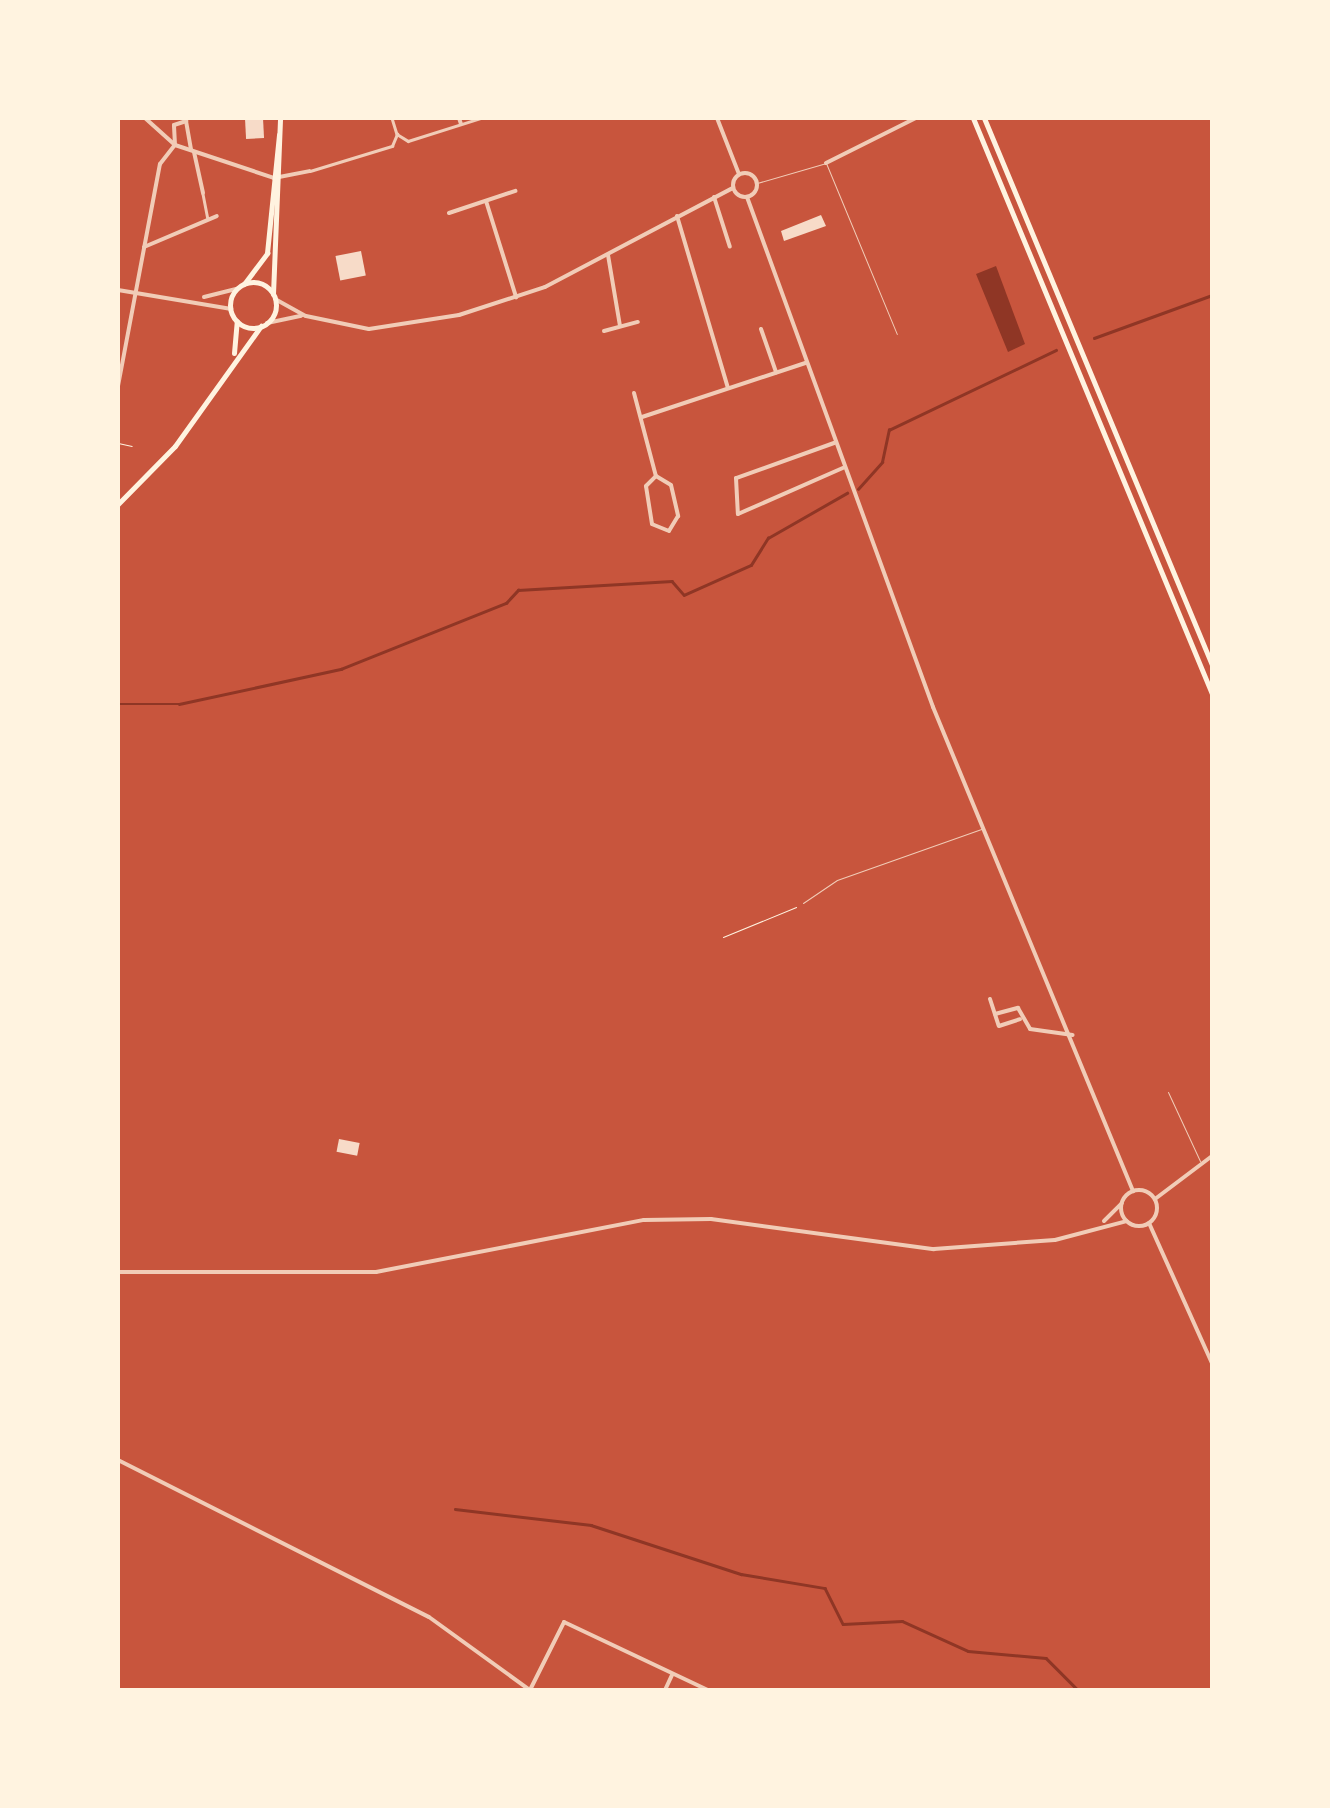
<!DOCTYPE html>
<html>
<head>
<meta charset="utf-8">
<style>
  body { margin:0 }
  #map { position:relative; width:1330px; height:1808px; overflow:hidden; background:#c8553d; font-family:"Titillium Web",sans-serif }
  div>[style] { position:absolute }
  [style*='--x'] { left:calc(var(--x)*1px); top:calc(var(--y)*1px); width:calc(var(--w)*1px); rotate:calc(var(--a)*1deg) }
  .water>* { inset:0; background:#8f3625 }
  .stream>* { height:2.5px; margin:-1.25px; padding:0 1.25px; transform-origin:1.25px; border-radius:1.25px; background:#8f3625 }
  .building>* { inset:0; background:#f7dbc8; transform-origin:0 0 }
  .path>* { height:1px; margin:-0.5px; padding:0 0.5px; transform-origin:0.5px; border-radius:0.5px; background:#fff3e0 }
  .service>* { height:1px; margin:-0.5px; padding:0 0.5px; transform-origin:0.5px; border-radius:0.5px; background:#f1ccb7 }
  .pedestrian>* { height:2.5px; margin:-1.25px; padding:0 1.25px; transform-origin:1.25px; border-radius:1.25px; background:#f1ccb7 }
  .minor>* { height:4px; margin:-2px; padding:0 2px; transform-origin:2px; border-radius:2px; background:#f1ccb7 }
  .tertiary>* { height:4px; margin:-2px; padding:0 2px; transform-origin:2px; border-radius:2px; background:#f1ccb7 }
  .tertiary>.ring { margin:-2px; padding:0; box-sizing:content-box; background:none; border:4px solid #f1ccb7; border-radius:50% }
  .secondary>* { height:5px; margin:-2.5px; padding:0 2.5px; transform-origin:2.5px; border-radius:2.5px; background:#fff3e0 }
  .secondary>.ring { margin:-2.5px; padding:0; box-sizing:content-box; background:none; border:5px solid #fff3e0; border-radius:50% }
  .trunk>* { height:5px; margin:-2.5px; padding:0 2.5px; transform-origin:2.5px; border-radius:2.5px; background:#fff3e0 }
  span { translate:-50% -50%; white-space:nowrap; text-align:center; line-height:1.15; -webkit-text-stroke:8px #fff3e0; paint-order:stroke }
  .frame { position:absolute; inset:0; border:120px solid #fff3e0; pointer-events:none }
</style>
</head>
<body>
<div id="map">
  <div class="water">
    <div style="clip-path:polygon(996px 266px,1025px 344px,1008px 352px,976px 274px)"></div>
  </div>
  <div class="stream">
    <div style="--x:1094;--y:338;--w:126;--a:-20"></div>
    <div style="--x:858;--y:489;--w:36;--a:-48"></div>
    <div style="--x:882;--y:462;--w:33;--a:-78"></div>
    <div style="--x:889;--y:430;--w:185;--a:-25.6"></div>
    <div style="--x:118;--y:704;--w:61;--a:0"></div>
    <div style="--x:179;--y:704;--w:166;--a:-12.2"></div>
    <div style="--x:341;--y:669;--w:178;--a:-21.8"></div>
    <div style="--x:506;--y:603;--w:18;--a:-47"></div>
    <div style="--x:518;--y:590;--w:154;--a:-3.3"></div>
    <div style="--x:672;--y:581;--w:18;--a:49"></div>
    <div style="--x:684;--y:595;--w:73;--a:-24.1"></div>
    <div style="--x:751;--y:565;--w:32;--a:-58"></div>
    <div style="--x:768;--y:538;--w:91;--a:-29.7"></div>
    <div style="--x:455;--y:1509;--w:137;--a:6.7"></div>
    <div style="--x:591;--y:1525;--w:158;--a:18.1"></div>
    <div style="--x:741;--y:1574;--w:85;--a:9.5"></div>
    <div style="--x:825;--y:1588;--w:40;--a:63.4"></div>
    <div style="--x:843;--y:1624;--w:59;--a:-2.9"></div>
    <div style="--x:902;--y:1621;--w:72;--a:24.4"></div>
    <div style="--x:968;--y:1651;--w:78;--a:5.1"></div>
    <div style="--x:1046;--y:1658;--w:45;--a:45"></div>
  </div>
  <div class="building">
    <div style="left:263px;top:118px;width:20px;height:18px;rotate:87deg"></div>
    <div style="clip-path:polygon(821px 215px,826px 226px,784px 241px,781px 231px)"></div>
    <div style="left:361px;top:251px;width:25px;height:26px;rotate:79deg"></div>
    <div style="left:339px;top:1139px;width:21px;height:13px;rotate:11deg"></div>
  </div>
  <div class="path">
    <div style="--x:118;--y:443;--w:14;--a:12"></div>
    <div style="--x:723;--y:937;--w:79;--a:-22.3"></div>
  </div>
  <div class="service">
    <div style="--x:757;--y:183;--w:72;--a:-16.2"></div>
    <div style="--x:826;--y:163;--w:185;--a:67.5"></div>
    <div style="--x:803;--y:903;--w:41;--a:-34.1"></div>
    <div style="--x:837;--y:880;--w:153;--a:-19.5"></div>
    <div style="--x:1168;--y:1092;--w:76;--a:65.1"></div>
  </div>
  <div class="pedestrian">
    <div style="--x:392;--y:118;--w:17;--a:73"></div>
    <div style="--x:310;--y:171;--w:86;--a:-17"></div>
    <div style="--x:392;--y:146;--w:13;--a:-67"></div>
    <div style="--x:397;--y:134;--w:13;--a:32"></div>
    <div style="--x:408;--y:141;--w:77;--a:-17.5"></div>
    <div style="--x:203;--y:194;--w:25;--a:79"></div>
  </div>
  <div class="minor">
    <div style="--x:145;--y:118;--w:40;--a:42"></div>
    <div style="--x:175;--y:145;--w:104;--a:18.4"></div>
    <div style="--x:274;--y:178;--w:36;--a:-11"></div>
    <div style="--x:459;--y:118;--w:6;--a:72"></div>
    <div style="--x:175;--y:145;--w:20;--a:-93"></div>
    <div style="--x:174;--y:125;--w:13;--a:-18"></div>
    <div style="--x:186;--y:121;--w:29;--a:80"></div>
    <div style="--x:194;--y:152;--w:42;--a:77.6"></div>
    <div style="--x:826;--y:163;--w:101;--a:-26.6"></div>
    <div style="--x:714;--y:197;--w:52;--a:72.3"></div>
    <div style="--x:486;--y:201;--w:101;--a:72.6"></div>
    <div style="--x:449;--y:213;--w:70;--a:-18.4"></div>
    <div style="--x:677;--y:216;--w:179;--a:73.5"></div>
    <div style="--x:144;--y:247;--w:79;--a:-23"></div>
    <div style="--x:608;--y:255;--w:72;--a:80.4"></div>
    <div style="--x:118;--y:290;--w:115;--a:9.5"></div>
    <div style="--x:204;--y:297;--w:34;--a:-14"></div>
    <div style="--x:275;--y:299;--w:35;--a:29"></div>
    <div style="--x:306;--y:316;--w:64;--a:11.7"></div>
    <div style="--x:369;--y:329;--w:91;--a:-8.8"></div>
    <div style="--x:459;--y:315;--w:90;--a:-18"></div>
    <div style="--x:545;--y:287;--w:212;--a:-27.8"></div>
    <div style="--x:267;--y:323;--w:35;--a:-12"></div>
    <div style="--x:761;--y:329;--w:46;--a:70.8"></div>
    <div style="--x:604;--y:331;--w:35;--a:-15"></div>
    <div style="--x:118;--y:386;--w:226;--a:-79.3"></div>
    <div style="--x:160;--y:164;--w:24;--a:-52"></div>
    <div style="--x:634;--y:393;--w:86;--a:75.2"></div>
    <div style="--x:642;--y:417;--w:172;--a:-18.3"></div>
    <div style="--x:834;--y:443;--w:104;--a:160.3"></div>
    <div style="--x:736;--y:478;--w:36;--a:87"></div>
    <div style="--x:738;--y:514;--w:115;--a:-23.7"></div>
    <div style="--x:656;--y:476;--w:17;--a:31"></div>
    <div style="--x:671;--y:485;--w:32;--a:77"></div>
    <div style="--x:678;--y:516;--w:17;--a:121"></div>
    <div style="--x:669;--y:531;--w:18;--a:-158"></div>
    <div style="--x:652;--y:524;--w:38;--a:-99"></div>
    <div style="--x:646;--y:486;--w:14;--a:-45"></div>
    <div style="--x:990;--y:999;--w:28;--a:72"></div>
    <div style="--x:999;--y:1026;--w:22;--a:-18"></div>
    <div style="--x:995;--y:1014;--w:24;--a:-15"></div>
    <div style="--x:1018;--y:1008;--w:24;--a:60"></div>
    <div style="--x:1030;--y:1029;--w:43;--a:7.9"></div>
    <div style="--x:1104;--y:1221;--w:25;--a:-45"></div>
    <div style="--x:118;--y:1272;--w:258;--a:0"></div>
    <div style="--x:376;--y:1272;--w:273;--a:-11"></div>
    <div style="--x:644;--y:1220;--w:67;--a:-0.9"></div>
    <div style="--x:711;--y:1219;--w:225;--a:7.7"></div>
    <div style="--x:934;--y:1249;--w:121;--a:-4.3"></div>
    <div style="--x:1055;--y:1240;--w:74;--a:-14.8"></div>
    <div style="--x:118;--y:1460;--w:348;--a:26.8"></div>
    <div style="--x:429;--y:1617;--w:125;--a:35.9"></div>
    <div style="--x:530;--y:1690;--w:76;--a:-63.4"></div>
    <div style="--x:564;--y:1622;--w:159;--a:25.3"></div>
    <div style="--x:665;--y:1690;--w:17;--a:-65"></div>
  </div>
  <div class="tertiary">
    <div style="--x:717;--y:118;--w:60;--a:68.6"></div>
    <div class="ring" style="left:733px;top:173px;width:20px;height:20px"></div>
    <div style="--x:747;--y:197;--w:543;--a:69.96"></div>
    <div style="--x:933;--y:707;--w:524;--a:67.55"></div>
    <div class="ring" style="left:1121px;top:1190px;width:32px;height:32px"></div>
    <div style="--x:1155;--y:1199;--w:71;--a:-37"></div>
    <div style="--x:1149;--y:1223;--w:154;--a:65.8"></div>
  </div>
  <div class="secondary">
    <div class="ring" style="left:230px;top:282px;width:41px;height:41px"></div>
    <div style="--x:244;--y:284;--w:39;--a:-53"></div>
    <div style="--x:267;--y:253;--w:119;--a:-84.2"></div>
    <div style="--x:273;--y:294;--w:176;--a:-87.7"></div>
    <div style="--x:234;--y:353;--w:32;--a:-85"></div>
    <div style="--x:118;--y:504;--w:81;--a:-45.5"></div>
    <div style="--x:175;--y:446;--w:148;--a:-54.4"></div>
  </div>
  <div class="trunk">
    <div style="--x:973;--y:118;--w:624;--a:67.46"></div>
    <div style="--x:984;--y:118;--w:593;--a:67.37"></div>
  </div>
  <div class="frame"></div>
</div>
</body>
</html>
